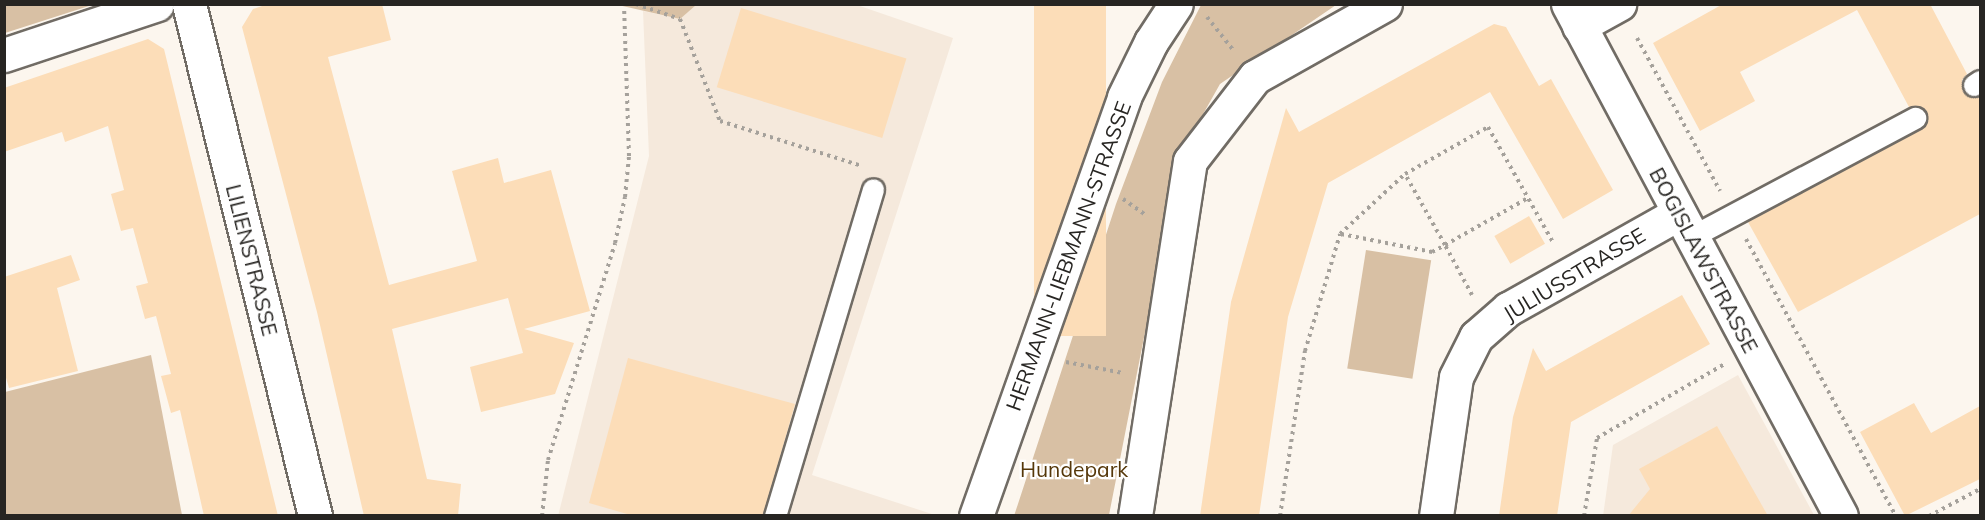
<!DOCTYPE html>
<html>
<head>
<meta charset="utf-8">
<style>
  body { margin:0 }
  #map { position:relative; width:1985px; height:520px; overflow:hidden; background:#fcf6ee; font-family:Mulish,sans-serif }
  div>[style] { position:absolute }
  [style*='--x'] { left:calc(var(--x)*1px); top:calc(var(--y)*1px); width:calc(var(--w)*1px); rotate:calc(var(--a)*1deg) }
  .built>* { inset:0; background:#f5e9dc }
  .green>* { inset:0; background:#d8c0a4; transform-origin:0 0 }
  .building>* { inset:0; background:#fcddb8; transform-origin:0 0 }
  .path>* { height:4px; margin-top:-2px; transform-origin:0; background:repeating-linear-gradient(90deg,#a5a19b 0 3px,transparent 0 7.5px) }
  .roads { filter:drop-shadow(2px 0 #716c65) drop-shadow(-2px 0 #716c65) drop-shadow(0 2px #716c65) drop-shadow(0 -2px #716c65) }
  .service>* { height:21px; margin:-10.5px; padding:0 10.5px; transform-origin:10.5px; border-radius:10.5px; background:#fff }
  .minor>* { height:33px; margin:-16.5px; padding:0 16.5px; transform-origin:16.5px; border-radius:16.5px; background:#fff }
  .tertiary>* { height:33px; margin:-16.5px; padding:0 16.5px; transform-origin:16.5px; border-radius:16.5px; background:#fff }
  span { translate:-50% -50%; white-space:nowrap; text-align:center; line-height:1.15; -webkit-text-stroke:4.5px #fff; paint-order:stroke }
  .street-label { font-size:21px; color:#272522 }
  .park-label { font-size:21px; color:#553709 }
  .frame { position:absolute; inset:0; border:6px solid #272522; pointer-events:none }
</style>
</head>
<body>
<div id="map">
  <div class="built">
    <div style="clip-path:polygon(692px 5px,857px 5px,953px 38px,812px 475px,935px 515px,558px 516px,649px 156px,643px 11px,680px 19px)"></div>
    <div style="clip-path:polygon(1738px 375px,1814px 515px,1603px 516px,1613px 445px)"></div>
  </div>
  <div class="green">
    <div style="clip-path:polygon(5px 4px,92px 4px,92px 5px,5px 33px)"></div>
    <div style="clip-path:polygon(618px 5px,696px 4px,696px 5px,680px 19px)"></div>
    <div style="clip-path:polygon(1201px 5px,1336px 5px,1220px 84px,1180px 155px,1109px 515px,1014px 516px,1116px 204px,1162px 82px)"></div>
    <div style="left:1366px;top:250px;width:66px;height:120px;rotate:9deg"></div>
    <div style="clip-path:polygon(151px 355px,182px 515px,5px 515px,5px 392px)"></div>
  </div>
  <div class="building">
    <div style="clip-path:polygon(268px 4px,382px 4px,391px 40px,328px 57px,389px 285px,477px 261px,452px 171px,498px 158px,504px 183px,551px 170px,590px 311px,524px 329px,574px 343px,555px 394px,481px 412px,470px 367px,523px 353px,508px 298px,392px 329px,427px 479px,461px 484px,458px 516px,364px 516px,317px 312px,242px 27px,253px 9px)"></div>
    <div style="left:1034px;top:4px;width:72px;height:332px"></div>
    <div style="clip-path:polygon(1723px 4px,1930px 4px,1967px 74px,1962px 80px,1963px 92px,1980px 98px,1980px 214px,1798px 312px,1748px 222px,1921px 129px,1926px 124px,1926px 113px,1921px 107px,1909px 107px,1857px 10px,1740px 72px,1755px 101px,1700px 131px,1653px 43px)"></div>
    <div style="left:741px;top:8px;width:173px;height:83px;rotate:17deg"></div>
    <div style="clip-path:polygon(1494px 24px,1506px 27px,1539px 86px,1551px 79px,1613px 190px,1563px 219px,1490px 92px,1328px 183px,1288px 317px,1259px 516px,1200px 516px,1231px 302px,1286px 108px,1299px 132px)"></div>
    <div style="clip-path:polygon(148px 39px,164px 49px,278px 516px,204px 516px,180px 410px,171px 413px,161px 376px,171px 374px,156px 316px,145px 319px,136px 286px,148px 283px,133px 228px,121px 231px,111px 194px,124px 190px,108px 126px,65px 142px,62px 132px,4px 152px,4px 88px)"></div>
    <div style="left:1529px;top:216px;width:32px;height:40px;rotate:60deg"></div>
    <div style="clip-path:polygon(71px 255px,80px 280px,57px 288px,78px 371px,9px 388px,4px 371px,4px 277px)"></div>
    <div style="clip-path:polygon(1682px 295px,1710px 344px,1571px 422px,1557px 516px,1499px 516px,1513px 417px,1533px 348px,1546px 371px)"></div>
    <div style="clip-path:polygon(628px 358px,795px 404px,763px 516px,634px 516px,589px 503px)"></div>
    <div style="clip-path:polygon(1914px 403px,1931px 433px,1980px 406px,1980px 479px,1905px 516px,1860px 432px)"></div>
    <div style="clip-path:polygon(1717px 426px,1768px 516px,1628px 516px,1650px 489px,1639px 469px)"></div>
  </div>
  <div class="path">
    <div style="--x:636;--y:4;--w:46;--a:18.8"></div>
    <div style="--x:680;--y:19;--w:110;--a:68.6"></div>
    <div style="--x:720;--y:121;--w:146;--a:17.6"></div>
    <div style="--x:1207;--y:17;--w:43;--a:51.5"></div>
    <div style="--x:1637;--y:38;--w:174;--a:61.5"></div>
    <div style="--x:1123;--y:199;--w:28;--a:35"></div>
    <div style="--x:1341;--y:234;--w:93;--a:11.2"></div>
    <div style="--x:1432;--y:252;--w:15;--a:-28"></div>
    <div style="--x:1445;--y:245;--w:81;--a:-119.4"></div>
    <div style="--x:1746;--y:239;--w:315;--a:61.6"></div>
    <div style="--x:1472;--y:295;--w:57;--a:-118.4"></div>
    <div style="--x:1445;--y:245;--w:95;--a:-29.5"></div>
    <div style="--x:1066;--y:362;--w:58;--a:10.9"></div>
    <div style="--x:542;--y:516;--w:56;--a:-83.9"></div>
    <div style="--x:548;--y:460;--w:227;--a:-72.8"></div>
    <div style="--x:615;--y:243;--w:47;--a:-77.7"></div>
    <div style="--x:625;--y:197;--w:41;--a:-84.4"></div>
    <div style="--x:629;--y:156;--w:152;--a:-91.9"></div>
    <div style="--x:1280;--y:516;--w:167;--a:-81.4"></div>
    <div style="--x:1305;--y:351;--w:122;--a:-73.3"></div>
    <div style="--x:1340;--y:234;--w:88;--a:-42.7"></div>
    <div style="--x:1405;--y:174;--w:95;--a:-29.5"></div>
    <div style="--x:1488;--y:127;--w:134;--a:60.6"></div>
    <div style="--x:1584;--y:516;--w:79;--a:-80.5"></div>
    <div style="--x:1597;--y:438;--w:146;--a:-30.1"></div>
    <div style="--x:1929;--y:516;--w:58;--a:-27.9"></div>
  </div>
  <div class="roads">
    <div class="service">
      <div style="--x:1974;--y:85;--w:7;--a:-34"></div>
      <div style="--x:1691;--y:237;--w:254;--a:-28"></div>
      <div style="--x:775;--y:516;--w:341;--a:-73.3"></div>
    </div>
    <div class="minor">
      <div style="--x:1568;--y:4;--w:580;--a:61.93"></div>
      <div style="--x:1579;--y:26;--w:46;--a:-28.8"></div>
      <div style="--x:4;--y:55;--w:161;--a:-18.4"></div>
      <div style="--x:1135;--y:516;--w:359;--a:-81.2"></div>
      <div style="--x:1190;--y:161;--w:106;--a:-52.3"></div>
      <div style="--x:1255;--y:77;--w:149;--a:-29.3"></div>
      <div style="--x:1436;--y:516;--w:140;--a:-81.8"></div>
      <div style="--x:1456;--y:377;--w:45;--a:-63.4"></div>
      <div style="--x:1476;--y:337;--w:43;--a:-41.2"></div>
      <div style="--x:1508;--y:309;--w:196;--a:-29.3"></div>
    </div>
    <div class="tertiary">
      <div style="--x:189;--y:4;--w:527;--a:76.17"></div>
      <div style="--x:976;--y:516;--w:444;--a:-70.5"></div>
      <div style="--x:1124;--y:97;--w:61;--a:-63.9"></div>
      <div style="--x:1151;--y:42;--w:45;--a:-56.7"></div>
    </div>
  </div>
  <div class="street-label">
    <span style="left:1068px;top:256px;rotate:-70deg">HERMANN-LIEBMANN-STRASSE</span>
    <span style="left:252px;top:260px;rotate:76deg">LILIENSTRASSE</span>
    <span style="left:1704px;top:260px;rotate:62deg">BOGISLAWSTRASSE</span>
    <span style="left:1574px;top:274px;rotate:-31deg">JULIUSSTRASSE</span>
  </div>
  <div class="park-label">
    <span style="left:1074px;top:469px">Hundepark</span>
  </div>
  <div class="frame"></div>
</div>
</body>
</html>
